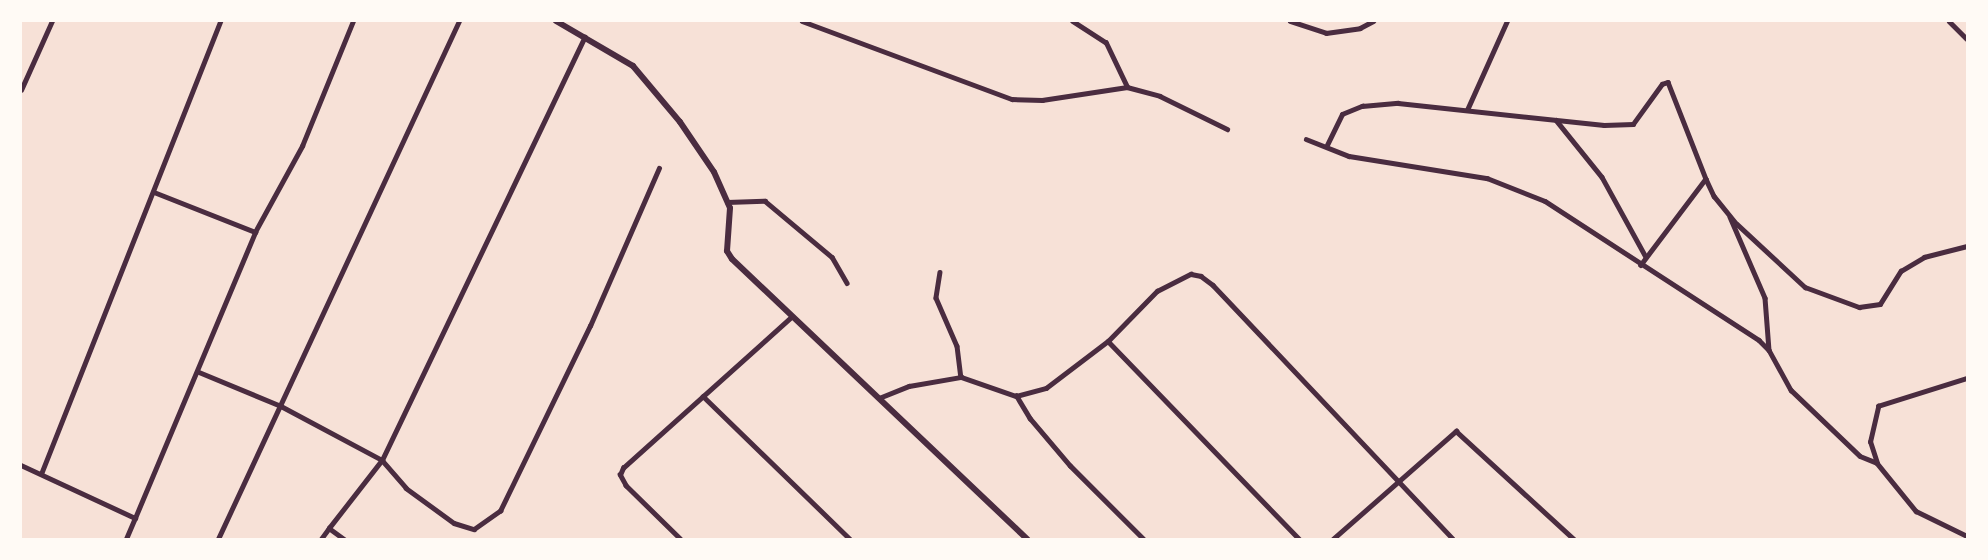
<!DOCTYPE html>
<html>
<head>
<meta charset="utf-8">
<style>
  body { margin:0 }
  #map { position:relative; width:1988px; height:560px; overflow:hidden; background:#f7e1d7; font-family:Spectral,serif }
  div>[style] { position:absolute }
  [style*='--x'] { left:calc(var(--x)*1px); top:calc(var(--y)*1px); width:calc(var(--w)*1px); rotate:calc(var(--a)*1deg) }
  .minor>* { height:4.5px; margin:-2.25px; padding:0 2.25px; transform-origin:2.25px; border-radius:2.25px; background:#4a2c40 }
  .tertiary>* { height:6px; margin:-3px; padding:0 3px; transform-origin:3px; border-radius:3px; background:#4a2c40 }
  span { translate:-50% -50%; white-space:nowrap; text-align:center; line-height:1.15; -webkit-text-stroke:6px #fffaf5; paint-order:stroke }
  .frame { position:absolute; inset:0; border:22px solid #fffaf5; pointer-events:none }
</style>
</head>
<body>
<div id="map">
  <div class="minor">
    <div style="--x:802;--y:21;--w:224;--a:20.4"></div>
    <div style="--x:1012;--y:99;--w:30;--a:2"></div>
    <div style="--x:1042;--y:100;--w:86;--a:-8.7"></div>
    <div style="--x:1127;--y:87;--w:49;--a:-115.5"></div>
    <div style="--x:1106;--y:43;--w:40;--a:-147.1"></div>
    <div style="--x:1290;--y:21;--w:38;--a:18"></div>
    <div style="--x:1326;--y:33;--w:34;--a:-8"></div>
    <div style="--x:1360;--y:28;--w:15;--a:-28"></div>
    <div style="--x:1949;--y:21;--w:25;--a:45"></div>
    <div style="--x:1127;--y:87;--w:34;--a:15"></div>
    <div style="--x:1160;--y:96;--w:75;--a:26.2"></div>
    <div style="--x:21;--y:90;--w:76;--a:-65.8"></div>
    <div style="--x:1467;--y:110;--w:98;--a:-65.8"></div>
    <div style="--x:1556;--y:120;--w:73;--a:51.1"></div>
    <div style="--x:1602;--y:177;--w:91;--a:61.2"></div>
    <div style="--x:1306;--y:139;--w:46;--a:21.6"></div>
    <div style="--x:1349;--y:156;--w:140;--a:9.1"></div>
    <div style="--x:1487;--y:178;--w:62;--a:21.6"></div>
    <div style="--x:1545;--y:201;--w:255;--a:33"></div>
    <div style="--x:1759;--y:340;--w:14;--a:45"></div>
    <div style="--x:1769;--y:350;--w:46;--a:61.2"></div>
    <div style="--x:1791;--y:390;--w:95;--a:43.7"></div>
    <div style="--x:1860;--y:456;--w:18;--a:22"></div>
    <div style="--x:1877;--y:463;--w:62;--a:50.9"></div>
    <div style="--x:1916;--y:511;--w:57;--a:26.1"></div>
    <div style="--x:1327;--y:145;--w:34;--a:-64"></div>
    <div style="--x:1342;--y:114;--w:22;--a:-22"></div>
    <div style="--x:1362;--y:106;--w:36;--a:-5"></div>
    <div style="--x:1398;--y:103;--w:207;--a:6.1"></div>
    <div style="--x:1604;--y:125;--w:29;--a:-2"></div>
    <div style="--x:1633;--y:124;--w:49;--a:-54.1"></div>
    <div style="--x:1662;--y:84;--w:6;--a:-18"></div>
    <div style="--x:1668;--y:82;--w:104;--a:68.6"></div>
    <div style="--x:1706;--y:179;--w:108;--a:127.1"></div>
    <div style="--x:1706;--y:179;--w:19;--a:65"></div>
    <div style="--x:1714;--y:196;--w:36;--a:51"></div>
    <div style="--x:1737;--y:224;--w:93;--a:42.8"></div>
    <div style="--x:1805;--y:287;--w:58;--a:20.3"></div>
    <div style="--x:1859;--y:307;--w:21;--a:-8"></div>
    <div style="--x:1880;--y:304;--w:39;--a:-58"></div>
    <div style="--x:1901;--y:271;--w:27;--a:-31"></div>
    <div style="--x:1924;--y:257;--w:44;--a:-14.3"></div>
    <div style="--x:154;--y:192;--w:109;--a:21.6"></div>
    <div style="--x:727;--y:202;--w:38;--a:-2"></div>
    <div style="--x:765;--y:201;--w:87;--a:39.9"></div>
    <div style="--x:832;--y:257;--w:30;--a:60"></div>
    <div style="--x:1730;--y:217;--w:88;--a:66.6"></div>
    <div style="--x:1765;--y:298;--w:52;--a:85.6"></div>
    <div style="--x:940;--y:272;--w:26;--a:99"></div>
    <div style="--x:936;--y:298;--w:52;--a:66.4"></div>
    <div style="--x:957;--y:346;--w:31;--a:83"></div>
    <div style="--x:1108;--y:341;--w:275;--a:46"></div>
    <div style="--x:199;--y:372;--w:89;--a:22.5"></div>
    <div style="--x:281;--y:406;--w:115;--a:28.1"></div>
    <div style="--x:382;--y:460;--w:469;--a:-64.4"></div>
    <div style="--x:703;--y:396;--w:205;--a:44.2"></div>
    <div style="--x:879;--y:398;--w:32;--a:-22"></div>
    <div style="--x:909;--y:386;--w:53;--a:-9.8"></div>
    <div style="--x:961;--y:377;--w:58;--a:19.1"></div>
    <div style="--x:1877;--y:463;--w:22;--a:-108"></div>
    <div style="--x:1870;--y:442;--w:37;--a:-77"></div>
    <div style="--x:1878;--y:406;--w:93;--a:-17.5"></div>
    <div style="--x:21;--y:465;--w:126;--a:24.9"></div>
    <div style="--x:135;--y:518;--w:310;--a:-67.2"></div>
    <div style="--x:255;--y:232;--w:98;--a:-61.3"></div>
    <div style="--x:302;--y:146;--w:135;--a:-67.8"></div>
    <div style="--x:41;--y:474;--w:487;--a:-68.4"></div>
    <div style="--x:329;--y:528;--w:86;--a:-52.1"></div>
    <div style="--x:382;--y:460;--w:37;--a:49"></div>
    <div style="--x:406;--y:488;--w:59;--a:36.1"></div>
    <div style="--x:454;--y:523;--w:21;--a:17"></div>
    <div style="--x:474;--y:529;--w:32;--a:-35"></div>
    <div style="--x:500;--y:511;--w:206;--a:-64.1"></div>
    <div style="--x:590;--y:326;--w:172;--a:-66.4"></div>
    <div style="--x:126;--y:539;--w:23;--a:-67"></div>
    <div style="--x:218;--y:539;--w:571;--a:-65.05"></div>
    <div style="--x:321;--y:539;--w:14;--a:-54"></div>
    <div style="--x:329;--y:528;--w:19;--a:36"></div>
    <div style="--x:680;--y:539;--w:76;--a:-135.5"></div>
    <div style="--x:626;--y:486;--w:13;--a:-119"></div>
    <div style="--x:620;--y:475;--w:8;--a:-67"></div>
    <div style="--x:623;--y:468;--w:226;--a:-41.9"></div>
    <div style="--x:1143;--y:539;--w:103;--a:-135"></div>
    <div style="--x:1070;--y:466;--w:62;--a:-130.4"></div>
    <div style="--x:1030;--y:419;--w:27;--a:-121"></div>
    <div style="--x:1016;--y:396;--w:31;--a:-15"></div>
    <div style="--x:1046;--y:388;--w:78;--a:-37.2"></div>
    <div style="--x:1108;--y:341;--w:70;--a:-45.6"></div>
    <div style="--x:1157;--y:291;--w:38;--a:-27"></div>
    <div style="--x:1191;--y:274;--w:10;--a:11"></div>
    <div style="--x:1201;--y:276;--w:15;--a:37"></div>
    <div style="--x:1213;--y:285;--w:349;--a:46.6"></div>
    <div style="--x:1333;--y:539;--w:164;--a:-41.3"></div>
    <div style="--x:1456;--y:431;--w:160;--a:42.5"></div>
  </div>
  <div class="tertiary">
    <div style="--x:556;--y:21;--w:89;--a:30.3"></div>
    <div style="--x:633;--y:66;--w:73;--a:50"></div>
    <div style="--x:680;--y:122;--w:60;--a:55.8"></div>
    <div style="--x:714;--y:172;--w:39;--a:66"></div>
    <div style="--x:730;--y:208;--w:43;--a:94"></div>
    <div style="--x:727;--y:251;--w:9;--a:58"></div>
    <div style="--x:732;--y:259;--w:407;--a:43.5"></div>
  </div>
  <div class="frame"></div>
</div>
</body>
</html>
